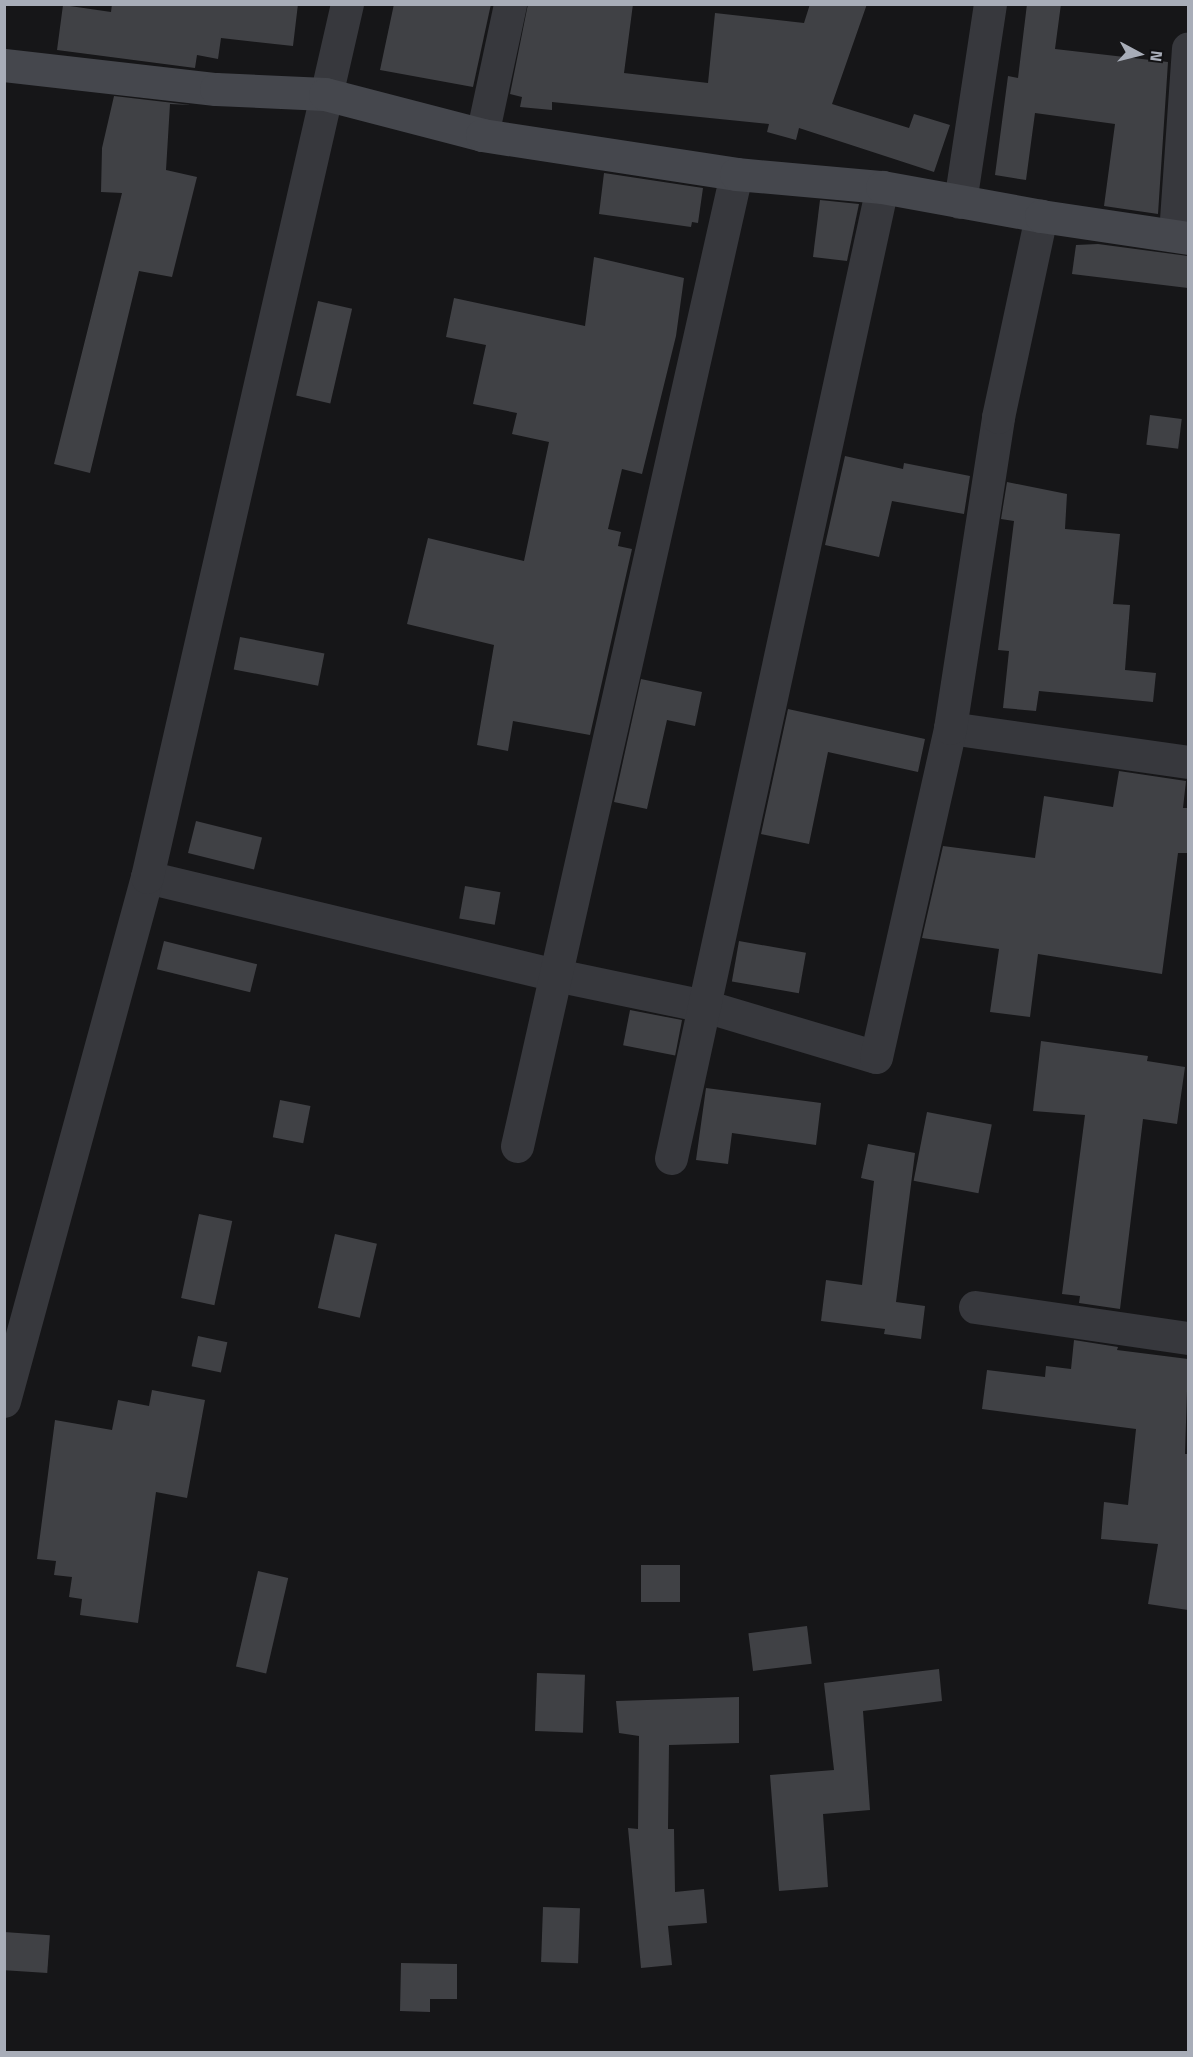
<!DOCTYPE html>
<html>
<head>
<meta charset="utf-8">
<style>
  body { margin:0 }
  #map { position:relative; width:1193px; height:2057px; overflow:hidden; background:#161618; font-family:"Titillium Web",sans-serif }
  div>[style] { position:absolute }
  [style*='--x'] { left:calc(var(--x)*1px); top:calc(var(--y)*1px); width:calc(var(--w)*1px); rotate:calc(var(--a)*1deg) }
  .building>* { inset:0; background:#404145; transform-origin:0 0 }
  .street>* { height:33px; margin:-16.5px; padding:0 16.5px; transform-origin:16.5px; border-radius:16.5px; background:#37383d }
  .secondary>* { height:33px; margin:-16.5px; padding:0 16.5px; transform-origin:16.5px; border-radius:16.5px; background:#45474d }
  span { translate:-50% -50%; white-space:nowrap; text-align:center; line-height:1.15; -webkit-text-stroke:4.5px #111113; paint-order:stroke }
  .frame { position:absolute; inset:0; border:6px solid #a8adb8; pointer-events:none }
  .north { position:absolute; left:1109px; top:24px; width:60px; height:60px; -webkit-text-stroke:4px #111113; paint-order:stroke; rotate:97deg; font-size:16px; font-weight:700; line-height:24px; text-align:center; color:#a8adb8 }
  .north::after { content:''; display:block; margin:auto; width:21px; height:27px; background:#a8adb8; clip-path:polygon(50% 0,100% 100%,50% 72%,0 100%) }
</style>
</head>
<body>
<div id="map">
  <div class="building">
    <div style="clip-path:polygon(112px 4px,298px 4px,293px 46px,221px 38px,218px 59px,197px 55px,195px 68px,57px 50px,63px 5px,111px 12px)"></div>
    <div style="clip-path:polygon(394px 4px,491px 4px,473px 87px,380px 70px)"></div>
    <div style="clip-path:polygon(528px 4px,633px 4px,624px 73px,708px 83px,715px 13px,804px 23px,810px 4px,867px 4px,832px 104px,909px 128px,914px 114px,950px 125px,934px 172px,799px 128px,796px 140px,767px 132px,769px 124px,552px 102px,552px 110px,520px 107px,522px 97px,510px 94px)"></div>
    <div style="clip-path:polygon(1027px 4px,1061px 4px,1055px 49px,1168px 62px,1158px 214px,1104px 206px,1115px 124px,1035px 113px,1026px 180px,995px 175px,1008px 76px,1018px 78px)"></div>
    <div style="clip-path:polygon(114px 96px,191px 105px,170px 104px,166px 170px,197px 177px,172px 277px,139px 271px,90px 473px,54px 464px,122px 193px,101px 192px,102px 148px)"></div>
    <div style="clip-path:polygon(604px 173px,703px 188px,698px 223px,692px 222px,691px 227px,599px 214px)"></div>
    <div style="clip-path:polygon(820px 200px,859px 204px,847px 261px,813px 257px)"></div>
    <div style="clip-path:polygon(1098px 244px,1188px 256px,1188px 288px,1072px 274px,1076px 245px)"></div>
    <div style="clip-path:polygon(594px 257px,684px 278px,676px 336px,642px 474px,622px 469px,608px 529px,621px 532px,618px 546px,632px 549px,590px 735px,513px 721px,508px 751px,477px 745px,494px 645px,407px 624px,428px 538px,524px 561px,549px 442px,512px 434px,517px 413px,473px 404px,486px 345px,446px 337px,454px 298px,585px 326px)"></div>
    <div style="left:318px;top:301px;width:35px;height:97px;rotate:13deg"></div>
    <div style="left:1150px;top:415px;width:32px;height:30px;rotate:7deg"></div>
    <div style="clip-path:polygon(845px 456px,903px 469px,904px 463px,970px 476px,964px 514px,892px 501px,879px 557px,825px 545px)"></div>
    <div style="clip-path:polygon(1007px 482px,1067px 494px,1065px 529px,1120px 534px,1113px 604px,1130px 605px,1125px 670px,1156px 673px,1153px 702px,1039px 691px,1036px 711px,1003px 708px,1009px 651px,998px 650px,1014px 521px,1001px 519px)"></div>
    <div style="left:240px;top:637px;width:86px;height:33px;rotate:11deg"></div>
    <div style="clip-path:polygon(641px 679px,702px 692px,695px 726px,667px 720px,647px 809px,614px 802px)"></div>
    <div style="clip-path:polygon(788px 709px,925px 739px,918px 772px,828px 752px,809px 844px,761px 834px)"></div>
    <div style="clip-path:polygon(1119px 771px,1186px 781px,1183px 808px,1188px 808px,1188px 853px,1178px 853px,1162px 974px,1038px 954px,1030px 1017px,990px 1012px,999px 949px,922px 938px,943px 846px,1035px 858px,1044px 796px,1113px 807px)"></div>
    <div style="left:196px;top:821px;width:68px;height:33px;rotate:14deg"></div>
    <div style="left:465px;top:886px;width:36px;height:33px;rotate:10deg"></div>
    <div style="left:164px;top:941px;width:96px;height:29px;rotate:14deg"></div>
    <div style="left:739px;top:941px;width:68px;height:41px;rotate:10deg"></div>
    <div style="left:630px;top:1010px;width:53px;height:36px;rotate:11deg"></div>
    <div style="clip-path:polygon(1041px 1041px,1148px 1056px,1147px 1061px,1185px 1067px,1177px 1124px,1143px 1119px,1120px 1309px,1079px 1303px,1080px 1296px,1062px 1294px,1085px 1115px,1033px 1111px)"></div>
    <div style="clip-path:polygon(706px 1088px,821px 1103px,816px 1145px,732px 1133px,728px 1164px,696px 1160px)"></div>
    <div style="left:280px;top:1100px;width:31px;height:38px;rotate:11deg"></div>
    <div style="left:927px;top:1112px;width:66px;height:70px;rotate:11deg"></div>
    <div style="clip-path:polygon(868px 1144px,915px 1153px,896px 1302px,925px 1306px,921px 1339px,884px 1334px,885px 1329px,821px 1321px,826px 1280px,862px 1285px,874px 1181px,861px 1178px)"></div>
    <div style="left:199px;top:1214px;width:34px;height:86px;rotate:12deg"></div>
    <div style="left:335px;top:1234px;width:43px;height:76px;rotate:13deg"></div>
    <div style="left:198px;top:1336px;width:30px;height:31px;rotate:12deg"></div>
    <div style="clip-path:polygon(1074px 1340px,1118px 1347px,1117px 1350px,1188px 1359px,1185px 1454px,1188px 1454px,1188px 1610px,1148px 1604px,1158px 1544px,1101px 1539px,1104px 1502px,1128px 1505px,1136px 1429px,982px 1409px,987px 1370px,1045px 1377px,1046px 1366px,1071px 1369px)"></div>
    <div style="clip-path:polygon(152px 1390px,205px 1400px,187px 1498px,156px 1492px,138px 1623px,80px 1615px,82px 1599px,69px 1597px,72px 1577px,54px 1575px,56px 1561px,37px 1559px,55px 1420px,112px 1430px,118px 1400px,149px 1406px)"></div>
    <div style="left:641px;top:1565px;width:39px;height:37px"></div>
    <div style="left:258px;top:1571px;width:31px;height:98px;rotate:13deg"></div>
    <div style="left:807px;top:1626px;width:38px;height:59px;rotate:83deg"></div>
    <div style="clip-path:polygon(939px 1669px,942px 1701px,863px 1711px,870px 1810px,823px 1814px,828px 1887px,779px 1891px,770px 1775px,834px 1770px,824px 1683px)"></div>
    <div style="left:537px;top:1673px;width:48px;height:58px;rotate:2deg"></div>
    <div style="clip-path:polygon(739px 1697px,739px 1743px,669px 1745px,668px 1829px,674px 1829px,675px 1892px,704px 1889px,707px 1923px,668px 1926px,672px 1965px,641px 1968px,628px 1828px,638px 1829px,639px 1736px,619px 1733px,616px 1701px)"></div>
    <div style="left:543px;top:1907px;width:37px;height:55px;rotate:2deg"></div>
    <div style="left:4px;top:1932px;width:46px;height:38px;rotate:4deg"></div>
    <div style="clip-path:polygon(401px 1963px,457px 1964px,457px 1999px,430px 1999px,430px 2012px,400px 2011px)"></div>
  </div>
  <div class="street">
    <div style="--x:482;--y:135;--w:134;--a:-77.9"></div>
    <div style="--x:960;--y:202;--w:200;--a:-81.4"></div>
    <div style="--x:1175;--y:234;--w:186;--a:-86"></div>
    <div style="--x:950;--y:728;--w:240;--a:8.1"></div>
    <div style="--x:147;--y:877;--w:421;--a:13.5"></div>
    <div style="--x:556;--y:975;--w:152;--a:11.8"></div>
    <div style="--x:705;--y:1006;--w:178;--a:16.6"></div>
    <div style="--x:876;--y:1057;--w:337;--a:-77.3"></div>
    <div style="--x:950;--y:728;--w:315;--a:-81.2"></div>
    <div style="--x:998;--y:417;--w:206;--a:-77.9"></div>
    <div style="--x:517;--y:1146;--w:996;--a:-77.3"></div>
    <div style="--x:671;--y:1158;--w:994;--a:-77.74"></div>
    <div style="--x:975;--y:1307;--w:215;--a:8.3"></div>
    <div style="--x:4;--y:1401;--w:543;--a:-74.74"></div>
    <div style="--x:147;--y:877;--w:896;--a:-77.1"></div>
  </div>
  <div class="secondary">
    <div style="--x:4;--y:65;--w:213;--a:6.5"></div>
    <div style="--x:216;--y:89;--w:109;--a:2.6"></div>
    <div style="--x:325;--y:94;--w:162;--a:14.6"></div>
    <div style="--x:482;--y:135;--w:257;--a:8.7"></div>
    <div style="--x:736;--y:174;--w:147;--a:5.1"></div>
    <div style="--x:882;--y:187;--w:162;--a:10.3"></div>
    <div style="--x:1041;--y:216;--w:149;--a:8.5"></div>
  </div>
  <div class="frame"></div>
  <div class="north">N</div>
</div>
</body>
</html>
